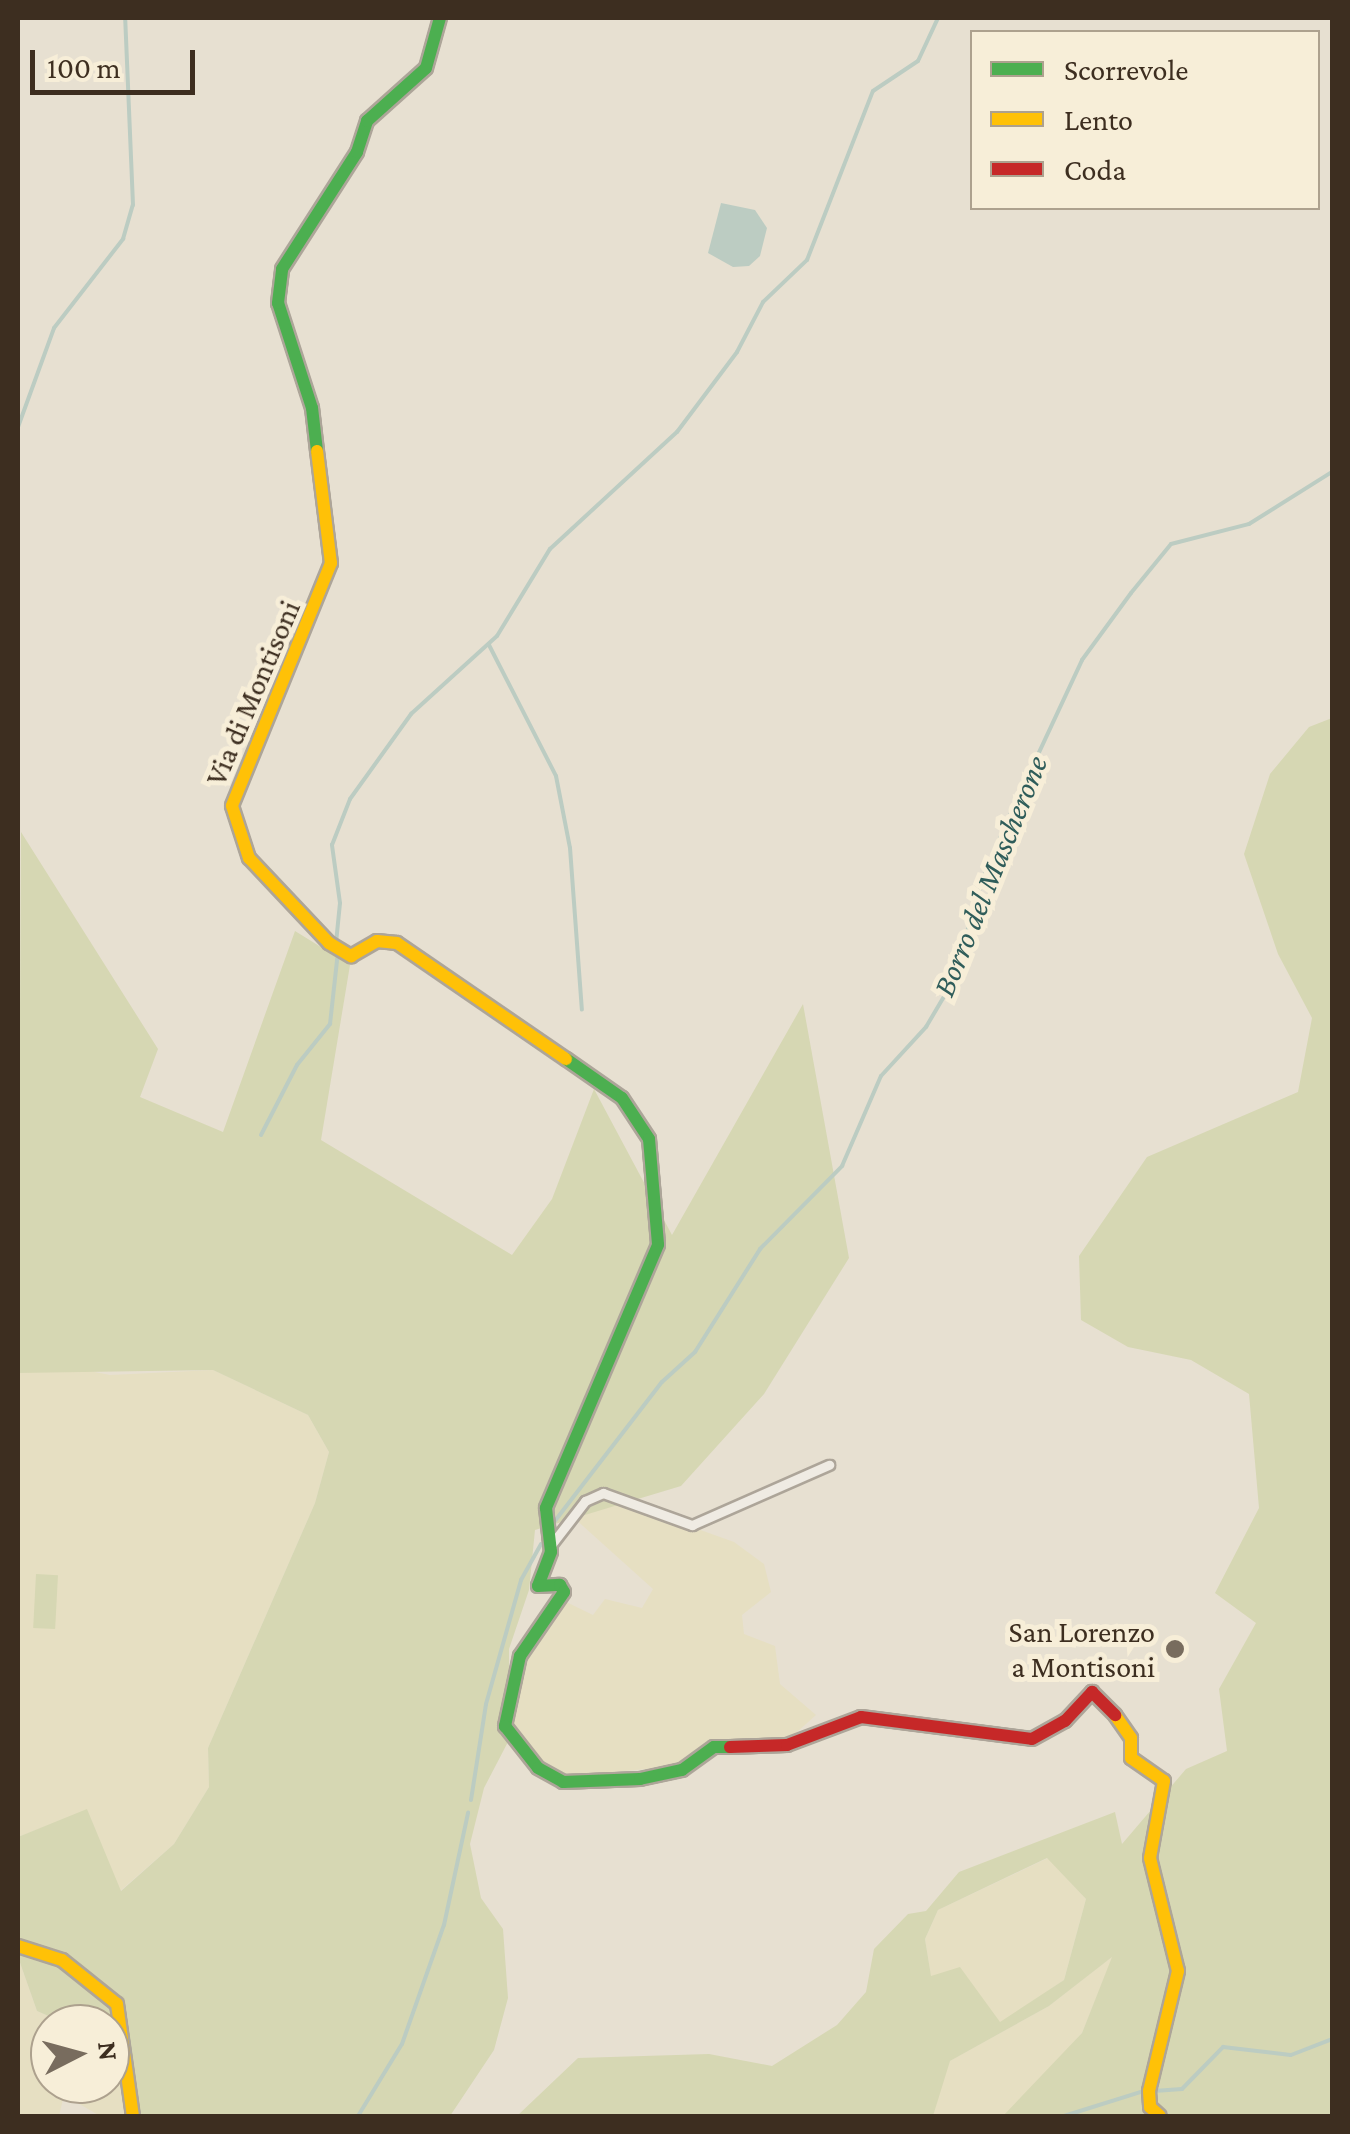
<!DOCTYPE html>
<html>
<head>
<meta charset="utf-8">
<style>
  body { margin:0 }
  #map { position:relative; width:1350px; height:2134px; overflow:hidden; background:#e7e0d1; font-family:"Crimson Pro",serif }
  div>[style] { position:absolute }
  [style*='--x'] { left:calc(var(--x)*1px); top:calc(var(--y)*1px); width:calc(var(--w)*1px); rotate:calc(var(--a)*1deg) }
  .farmland>* { inset:0; background:#e6dfc2 }
  .green>* { inset:0; background:#d6d7b3; transform-origin:0 0 }
  .water>* { inset:0; background:#bcccc2 }
  .stream>* { height:4px; margin:-2px; padding:0 2px; transform-origin:2px; border-radius:2px; background:#bcccc2 }
  .roads { filter:drop-shadow(2px 0 #ada599) drop-shadow(-2px 0 #ada599) drop-shadow(0 2px #ada599) drop-shadow(0 -2px #ada599) }
  .street>* { height:9px; margin:-4.5px; padding:0 4.5px; transform-origin:4.5px; border-radius:4.5px; background:#efebe3 }
  .fast>* { height:12px; margin:-6px; padding:0 6px; transform-origin:6px; border-radius:6px; background:#4caf50 }
  .slow>* { height:12px; margin:-6px; padding:0 6px; transform-origin:6px; border-radius:6px; background:#ffc107 }
  .jam>* { height:12px; margin:-6px; padding:0 6px; transform-origin:6px; border-radius:6px; background:#c62828 }
  .dots>* { width:28px; height:28px; translate:-50% -50%; box-sizing:border-box; border:5px solid #f7eed8; border-radius:50% }
  span { translate:-50% -50%; white-space:nowrap; text-align:center; line-height:1.15; -webkit-text-stroke:10px #f7eed8; paint-order:stroke }
  .street-label { font-size:30px; color:#3d2e20 }
  .poi-label { font-size:30px; color:#3d2e20 }
  .right { translate:-100% -50%; text-align:right }
  .water-label { font-size:32px; color:#2f5d5a; font-style:italic }
  .frame { position:absolute; inset:0; border:20px solid #3d2e20; pointer-events:none }
  .legend { position:absolute; left:970px; top:30px; width:350px; height:180px; box-sizing:border-box; background:#f7eed8; border:2px solid #ada18e; margin:0; padding:12px 18px; list-style:none; font-size:30px; color:#3d2e20 }
  .legend li { display:flex; align-items:center; gap:20px; height:50px }
  .legend b { width:50px; border:2px solid #ada18e }
  .north { position:absolute; left:30px; top:2004px; width:100px; height:100px; box-sizing:border-box; background:#f7eed8; border:2px solid #ada18e; border-radius:50%; rotate:84deg; font-size:28px; font-weight:700; line-height:40px; text-align:center; color:#3d2e20 }
  .north::after { content:''; display:block; margin:auto; width:35px; height:45px; background:#786c5e; clip-path:polygon(50% 0,100% 100%,50% 72%,0 100%) }
  .scale { position:absolute; left:30px; top:50px; width:165px; height:45px; box-sizing:border-box; border:5px solid #3d2e20; border-top:0; padding-left:12px; font-size:30px; line-height:35px; white-space:nowrap; color:#3d2e20; -webkit-text-stroke:8px #f7eed8; paint-order:stroke }
</style>
</head>
<body>
<div id="map">
  <div class="farmland">
    <div style="clip-path:polygon(74px 1368px,110px 1375px,213px 1370px,308px 1415px,329px 1452px,315px 1503px,208px 1748px,209px 1787px,174px 1844px,120px 1891px,87px 1810px,18px 1837px,18px 1373px)"></div>
    <div style="clip-path:polygon(625px 1503px,734px 1542px,764px 1564px,771px 1592px,742px 1615px,744px 1634px,775px 1646px,780px 1684px,816px 1715px,787px 1741px,711px 1739px,680px 1766px,567px 1776px,555px 1773px,511px 1733px,509px 1702px,520px 1656px,560px 1599px,593px 1615px,605px 1599px,642px 1608px,653px 1589px,573px 1517px)"></div>
    <div style="clip-path:polygon(1048px 1858px,1086px 1899px,1064px 1980px,1001px 2023px,931px 1977px,925px 1939px,938px 1910px)"></div>
    <div style="clip-path:polygon(1113px 1956px,1082px 2033px,1012px 2111px,1003px 2116px,933px 2116px,948px 2062px,1049px 2006px)"></div>
    <div style="clip-path:polygon(18px 1957px,37px 2011px,67px 2024px,50px 2024px,50px 2084px,110px 2084px,110px 2042px,126px 2049px,130px 2116px,100px 2116px,64px 2095px,59px 2116px,18px 2116px)"></div>
  </div>
  <div class="green">
    <div style="clip-path:polygon(evenodd,1332px 718px,1332px 2116px,1003px 2116px,1082px 2033px,1112px 1957px,1049px 2006px,950px 2061px,933px 2116px,517px 2116px,578px 2058px,709px 2054px,772px 2066px,837px 2025px,866px 1992px,874px 1949px,908px 1914px,926px 1911px,959px 1872px,1115px 1812px,1122px 1844px,1186px 1769px,1227px 1751px,1219px 1689px,1256px 1623px,1215px 1593px,1259px 1508px,1249px 1394px,1191px 1360px,1128px 1347px,1081px 1320px,1079px 1256px,1147px 1157px,1298px 1092px,1312px 1018px,1278px 954px,1244px 854px,1270px 774px,1309px 727px,1332px 718px,1047px 1858px,1086px 1899px,1064px 1980px,1000px 2022px,960px 1967px,931px 1976px,925px 1939px,938px 1910px,1047px 1858px)"></div>
    <div style="clip-path:polygon(21px 832px,158px 1049px,140px 1097px,223px 1132px,295px 931px,350px 965px,321px 1140px,512px 1255px,552px 1199px,594px 1089px,672px 1235px,803px 1004px,849px 1258px,764px 1394px,681px 1486px,535px 1530px,529px 1590px,509px 1649px,509px 1740px,484px 1788px,470px 1844px,481px 1898px,503px 1929px,508px 1998px,494px 2050px,450px 2116px,130px 2116px,126px 2050px,110px 2042px,110px 2024px,67px 2024px,37px 2011px,18px 1957px,18px 1837px,87px 1809px,121px 1891px,174px 1844px,209px 1787px,208px 1748px,315px 1503px,329px 1452px,308px 1415px,213px 1370px,18px 1373px)"></div>
    <div style="left:36px;top:1574px;width:22px;height:54px;rotate:3deg"></div>
  </div>
  <div class="water">
    <div style="clip-path:polygon(721px 203px,755px 210px,767px 228px,760px 256px,749px 266px,733px 267px,708px 253px)"></div>
  </div>
  <div class="stream">
    <div style="--x:18;--y:427;--w:105;--a:-70"></div>
    <div style="--x:54;--y:328;--w:113;--a:-52.2"></div>
    <div style="--x:123;--y:239;--w:35;--a:-74"></div>
    <div style="--x:133;--y:205;--w:187;--a:-92.4"></div>
    <div style="--x:489;--y:645;--w:147;--a:62.9"></div>
    <div style="--x:556;--y:776;--w:73;--a:79"></div>
    <div style="--x:570;--y:848;--w:162;--a:85.8"></div>
    <div style="--x:336;--y:943;--w:40;--a:-84.3"></div>
    <div style="--x:340;--y:903;--w:59;--a:-97.9"></div>
    <div style="--x:332;--y:845;--w:49;--a:-68.6"></div>
    <div style="--x:350;--y:799;--w:105;--a:-54.3"></div>
    <div style="--x:411;--y:714;--w:116;--a:-42.2"></div>
    <div style="--x:497;--y:636;--w:102;--a:-58.7"></div>
    <div style="--x:550;--y:549;--w:173;--a:-42.7"></div>
    <div style="--x:677;--y:432;--w:100;--a:-53.1"></div>
    <div style="--x:737;--y:352;--w:56;--a:-62.5"></div>
    <div style="--x:763;--y:302;--w:61;--a:-43.7"></div>
    <div style="--x:807;--y:260;--w:181;--a:-68.7"></div>
    <div style="--x:873;--y:91;--w:54;--a:-33.7"></div>
    <div style="--x:918;--y:61;--w:47;--a:-65.1"></div>
    <div style="--x:261;--y:1135;--w:79;--a:-62.8"></div>
    <div style="--x:297;--y:1065;--w:53;--a:-51.2"></div>
    <div style="--x:330;--y:1024;--w:72;--a:-83.7"></div>
    <div style="--x:551;--y:1526;--w:182;--a:-52.4"></div>
    <div style="--x:662;--y:1382;--w:45;--a:-42.3"></div>
    <div style="--x:695;--y:1352;--w:122;--a:-57.7"></div>
    <div style="--x:760;--y:1249;--w:117;--a:-45.3"></div>
    <div style="--x:842;--y:1166;--w:98;--a:-66.6"></div>
    <div style="--x:881;--y:1076;--w:67;--a:-47.4"></div>
    <div style="--x:926;--y:1027;--w:51;--a:-59.4"></div>
    <div style="--x:952;--y:983;--w:109;--a:-73.6"></div>
    <div style="--x:983;--y:878;--w:78;--a:-66.7"></div>
    <div style="--x:1014;--y:806;--w:161;--a:-65"></div>
    <div style="--x:1082;--y:660;--w:83;--a:-53.8"></div>
    <div style="--x:1131;--y:593;--w:63;--a:-50.8"></div>
    <div style="--x:1171;--y:544;--w:81;--a:-14.4"></div>
    <div style="--x:1249;--y:524;--w:98;--a:-32.1"></div>
    <div style="--x:471;--y:1800;--w:97;--a:-81.1"></div>
    <div style="--x:486;--y:1704;--w:129;--a:-74.2"></div>
    <div style="--x:521;--y:1580;--w:41;--a:-60.9"></div>
    <div style="--x:1154;--y:2091;--w:28;--a:-4"></div>
    <div style="--x:1182;--y:2089;--w:59;--a:-45.7"></div>
    <div style="--x:1223;--y:2047;--w:68;--a:6.7"></div>
    <div style="--x:1291;--y:2055;--w:44;--a:-21.3"></div>
    <div style="--x:358;--y:2116;--w:84;--a:-58.6"></div>
    <div style="--x:402;--y:2044;--w:126;--a:-70.6"></div>
    <div style="--x:444;--y:1925;--w:115;--a:-77.9"></div>
    <div style="--x:1064;--y:2116;--w:84;--a:-17.4"></div>
  </div>
  <div class="roads">
    <div class="street">
      <div style="--x:551;--y:1545;--w:56;--a:-52.3"></div>
      <div style="--x:585;--y:1501;--w:20;--a:-24"></div>
      <div style="--x:603;--y:1493;--w:95;--a:19.8"></div>
      <div style="--x:692;--y:1525;--w:150;--a:-23.7"></div>
    </div>
    <div class="fast">
      <div style="--x:317;--y:451;--w:43;--a:-96.6"></div>
      <div style="--x:312;--y:408;--w:110;--a:-107.9"></div>
      <div style="--x:278;--y:303;--w:34;--a:-83"></div>
      <div style="--x:282;--y:269;--w:139;--a:-57.3"></div>
      <div style="--x:357;--y:152;--w:33;--a:-72"></div>
      <div style="--x:367;--y:121;--w:79;--a:-41.9"></div>
      <div style="--x:426;--y:68;--w:52;--a:-74.4"></div>
      <div style="--x:566;--y:1059;--w:68;--a:34.9"></div>
      <div style="--x:622;--y:1098;--w:49;--a:56.6"></div>
      <div style="--x:649;--y:1139;--w:106;--a:85.1"></div>
      <div style="--x:658;--y:1245;--w:286;--a:113.1"></div>
      <div style="--x:546;--y:1508;--w:44;--a:83.5"></div>
      <div style="--x:551;--y:1552;--w:36;--a:111"></div>
      <div style="--x:538;--y:1586;--w:22;--a:-3"></div>
      <div style="--x:560;--y:1585;--w:8;--a:60"></div>
      <div style="--x:564;--y:1592;--w:78;--a:124.5"></div>
      <div style="--x:520;--y:1656;--w:72;--a:102.1"></div>
      <div style="--x:505;--y:1726;--w:53;--a:51.8"></div>
      <div style="--x:538;--y:1768;--w:29;--a:29"></div>
      <div style="--x:563;--y:1782;--w:77;--a:-2.2"></div>
      <div style="--x:640;--y:1779;--w:43;--a:-12.1"></div>
      <div style="--x:682;--y:1770;--w:39;--a:-36"></div>
      <div style="--x:714;--y:1747;--w:16;--a:0"></div>
    </div>
    <div class="slow">
      <div style="--x:317;--y:451;--w:113;--a:82.9"></div>
      <div style="--x:331;--y:563;--w:262;--a:112.2"></div>
      <div style="--x:232;--y:806;--w:55;--a:71.9"></div>
      <div style="--x:249;--y:858;--w:117;--a:46.7"></div>
      <div style="--x:329;--y:943;--w:26;--a:31"></div>
      <div style="--x:351;--y:956;--w:30;--a:-30"></div>
      <div style="--x:377;--y:941;--w:20;--a:6"></div>
      <div style="--x:397;--y:943;--w:205;--a:34.5"></div>
      <div style="--x:1115;--y:1715;--w:28;--a:55"></div>
      <div style="--x:1131;--y:1738;--w:20;--a:90"></div>
      <div style="--x:1131;--y:1758;--w:40;--a:34.9"></div>
      <div style="--x:1164;--y:1781;--w:78;--a:100.3"></div>
      <div style="--x:1150;--y:1858;--w:116;--a:76.1"></div>
      <div style="--x:1178;--y:1971;--w:123;--a:103.6"></div>
      <div style="--x:1149;--y:2091;--w:16;--a:86"></div>
      <div style="--x:1150;--y:2107;--w:13;--a:42"></div>
      <div style="--x:18;--y:1946;--w:46;--a:17.7"></div>
      <div style="--x:62;--y:1960;--w:70;--a:38.7"></div>
      <div style="--x:117;--y:2004;--w:113;--a:81.9"></div>
    </div>
    <div class="jam">
      <div style="--x:730;--y:1747;--w:57;--a:-2"></div>
      <div style="--x:787;--y:1745;--w:79;--a:-20.7"></div>
      <div style="--x:861;--y:1717;--w:172;--a:7.3"></div>
      <div style="--x:1032;--y:1739;--w:38;--a:-29"></div>
      <div style="--x:1065;--y:1721;--w:40;--a:-47"></div>
      <div style="--x:1092;--y:1692;--w:33;--a:45"></div>
    </div>
  </div>
  <div class="dots">
    <div style="left:1175px;top:1649px;background:#786c5e"></div>
  </div>
  <div class="street-label">
    <span style="left:253px;top:693px;rotate:-67deg">Via di Montisoni</span>
  </div>
  <div class="poi-label">
    <span class="right" style="left:1155px;top:1649px">San Lorenzo<br>a Montisoni</span>
  </div>
  <div class="water-label">
    <span style="left:990px;top:876px;rotate:-68deg">Borro del Mascherone</span>
  </div>
  <div class="frame"></div>
  <ul class="legend">
  <li><b style="height:12px;background:#4caf50"></b>Scorrevole</li>
  <li><b style="height:12px;background:#ffc107"></b>Lento</li>
  <li><b style="height:12px;background:#c62828"></b>Coda</li>
  </ul>
  <div class="north">N</div>
  <div class="scale">100 m</div>
</div>
</body>
</html>
